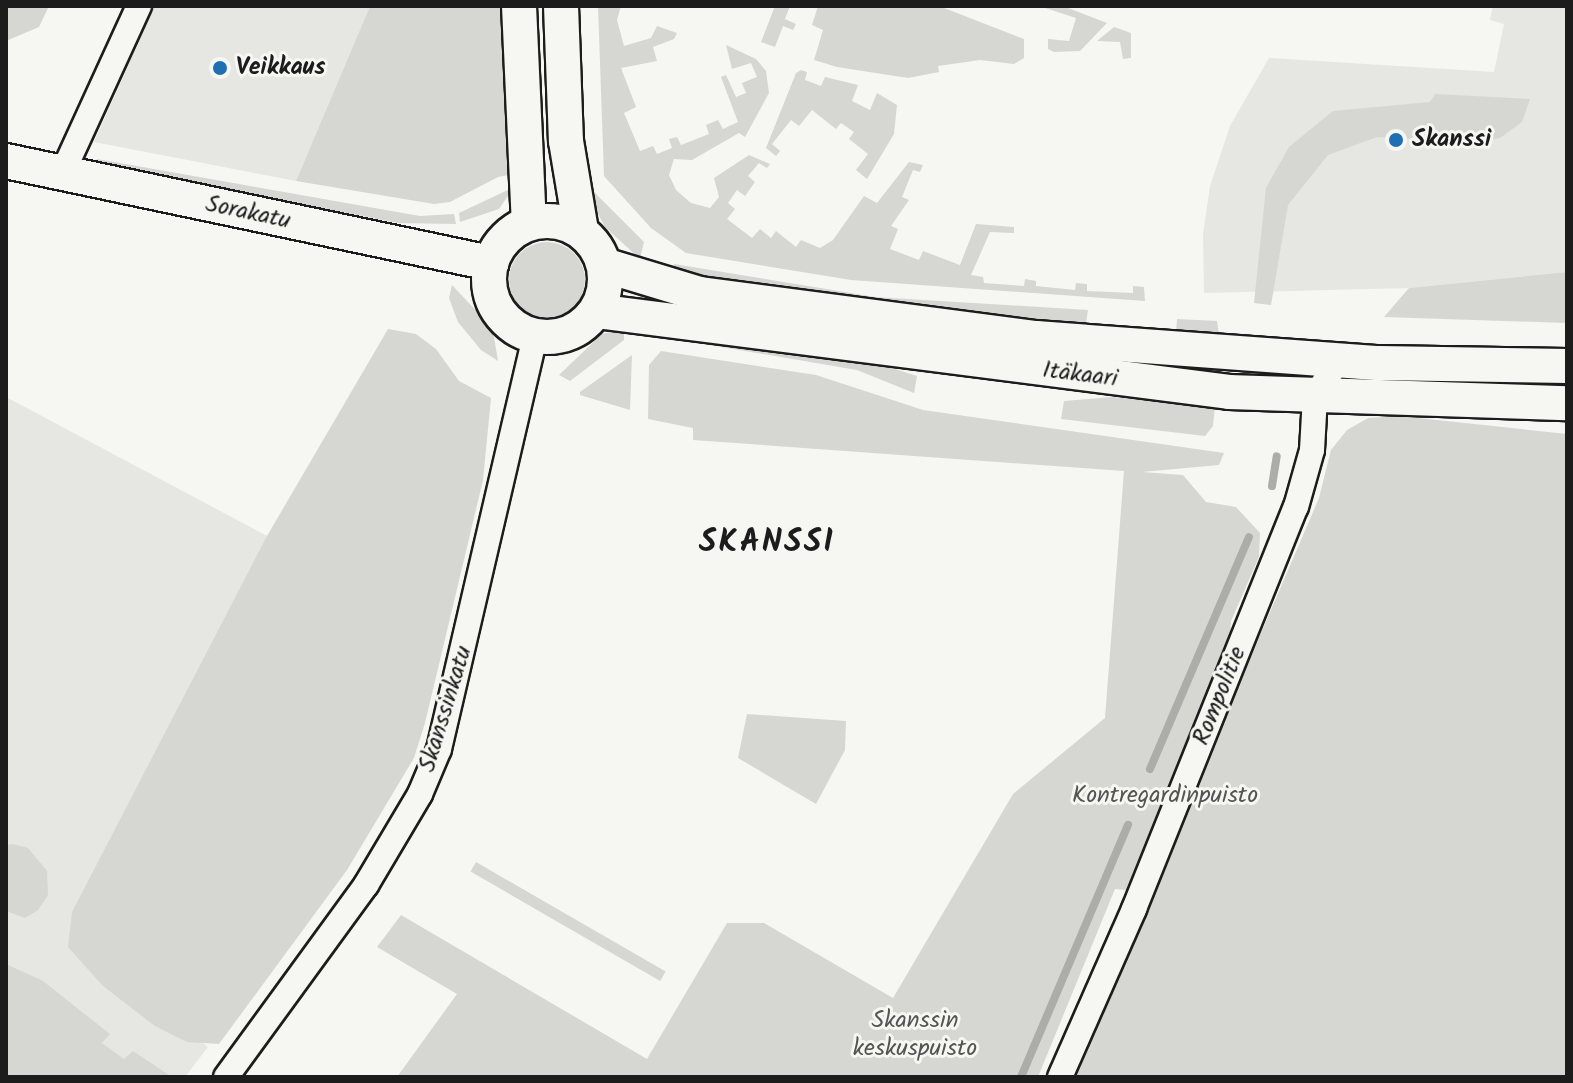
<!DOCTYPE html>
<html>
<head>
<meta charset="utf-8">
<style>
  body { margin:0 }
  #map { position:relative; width:1573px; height:1083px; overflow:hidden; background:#f6f6f2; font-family:Kalam,sans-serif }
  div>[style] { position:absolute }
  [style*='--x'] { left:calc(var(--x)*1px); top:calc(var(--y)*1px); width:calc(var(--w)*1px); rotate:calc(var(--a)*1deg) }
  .built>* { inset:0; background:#e6e6e2 }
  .green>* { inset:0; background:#d6d6d2; transform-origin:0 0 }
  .round { border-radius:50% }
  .stream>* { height:8px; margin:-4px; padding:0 4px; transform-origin:4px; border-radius:4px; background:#acaca9 }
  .roads { filter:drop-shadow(2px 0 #1c1c1c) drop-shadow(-2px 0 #1c1c1c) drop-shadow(0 2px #1c1c1c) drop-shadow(0 -2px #1c1c1c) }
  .street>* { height:24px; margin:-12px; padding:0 12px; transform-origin:12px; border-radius:12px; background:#f6f6f2 }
  .secondary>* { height:34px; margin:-17px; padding:0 17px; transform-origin:17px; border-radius:17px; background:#f6f6f2 }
  .secondary>.ring { margin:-17px; padding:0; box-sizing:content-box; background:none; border:34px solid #f6f6f2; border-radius:50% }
  .dots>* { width:22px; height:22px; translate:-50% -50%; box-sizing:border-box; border:4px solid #f6f6f2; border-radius:50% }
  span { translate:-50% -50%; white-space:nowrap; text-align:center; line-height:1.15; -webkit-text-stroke:6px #f6f6f2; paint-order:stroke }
  .poi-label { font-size:24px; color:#1c1c1c; font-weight:700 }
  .left { translate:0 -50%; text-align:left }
  .street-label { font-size:24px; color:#1c1c1c }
  .park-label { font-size:24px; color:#545453 }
  .district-label { font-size:32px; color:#1c1c1c; font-weight:700; letter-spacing:2px }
  .frame { position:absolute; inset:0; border:8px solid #1c1c1c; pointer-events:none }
</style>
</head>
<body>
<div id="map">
  <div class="built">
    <div style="clip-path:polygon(155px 6px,370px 6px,296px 181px,94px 142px)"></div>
    <div style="clip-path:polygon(1493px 6px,1567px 6px,1567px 272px,1409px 288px,1204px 293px,1203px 234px,1210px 186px,1230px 126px,1269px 58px,1494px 72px,1504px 24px,1490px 20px)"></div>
    <div style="clip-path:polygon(6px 397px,286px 546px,72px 945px,208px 1047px,185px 1077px,147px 1077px,6px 970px)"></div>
  </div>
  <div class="green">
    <div style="clip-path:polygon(6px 6px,49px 6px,39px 27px,6px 41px)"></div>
    <div style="clip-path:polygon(370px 6px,511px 6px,519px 173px,498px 177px,450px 202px,434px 204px,296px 181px)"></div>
    <div style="clip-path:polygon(598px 6px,621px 6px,617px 20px,624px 46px,651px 38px,657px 26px,677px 33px,674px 39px,653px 47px,657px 61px,621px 68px,636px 107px,624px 113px,640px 151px,653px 146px,657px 154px,672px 148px,669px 139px,677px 137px,681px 145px,709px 134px,706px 125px,718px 120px,723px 129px,738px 122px,721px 77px,726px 75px,736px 97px,746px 93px,742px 83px,757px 77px,751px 63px,732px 69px,726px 45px,756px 59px,766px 71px,769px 93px,745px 137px,739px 133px,692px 160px,674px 159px,669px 175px,676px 190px,691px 203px,710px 208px,719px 197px,714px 178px,749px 155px,770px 164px,767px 168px,759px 163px,748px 176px,755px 182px,745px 196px,737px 190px,728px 203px,735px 209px,727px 219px,752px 238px,760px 229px,771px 238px,776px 231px,796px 247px,801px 240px,820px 248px,833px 240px,864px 196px,877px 203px,909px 162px,923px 165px,920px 172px,913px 170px,902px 197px,909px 200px,891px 226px,898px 229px,890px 249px,919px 260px,923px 251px,960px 265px,976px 224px,1014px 227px,1014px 233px,990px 232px,971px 275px,983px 277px,984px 283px,1024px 286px,1025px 279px,1036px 281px,1036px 286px,1075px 290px,1076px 283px,1087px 284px,1087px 291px,1133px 293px,1133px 286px,1144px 287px,1145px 301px,851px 280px,686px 253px,651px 228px,604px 176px)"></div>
    <div style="clip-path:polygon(775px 6px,790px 6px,785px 19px,796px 24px,793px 30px,783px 26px,775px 47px,761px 42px)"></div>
    <div style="clip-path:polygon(818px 6px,939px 6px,1024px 39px,1024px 58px,1014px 64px,980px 60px,938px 66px,939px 72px,908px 78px,837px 67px,814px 60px,823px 30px,812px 25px)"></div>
    <div style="clip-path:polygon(1039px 6px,1063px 6px,1107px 23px,1080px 51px,1054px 52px,1048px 49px,1048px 39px,1069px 41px,1076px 18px)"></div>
    <div style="clip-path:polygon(1114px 27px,1131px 33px,1131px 58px,1123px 59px,1120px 42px,1097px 41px)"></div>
    <div style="clip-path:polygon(801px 70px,807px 72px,805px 80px,821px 86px,825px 77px,858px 85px,852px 101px,870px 110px,877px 93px,897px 105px,894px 134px,867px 179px,856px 170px,868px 154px,849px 139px,854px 132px,841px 123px,836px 129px,812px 110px,799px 126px,791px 120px,772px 144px,780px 151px,776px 156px,766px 148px,796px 73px)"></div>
    <div style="clip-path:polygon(1435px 94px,1530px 99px,1522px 122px,1500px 138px,1477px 143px,1377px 137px,1328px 155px,1288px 205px,1271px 305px,1254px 303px,1266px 188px,1289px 147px,1333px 111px,1430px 102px)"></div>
    <div style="clip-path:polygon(97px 159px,420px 216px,454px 214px,456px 224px,398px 223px,95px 164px)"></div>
    <div style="clip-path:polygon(514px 187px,499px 209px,460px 222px,459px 213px)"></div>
    <div style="clip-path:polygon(594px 192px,644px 242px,640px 259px,605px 227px,593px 204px)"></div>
    <div class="round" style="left:509px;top:242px;width:76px;height:76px"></div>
    <div style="clip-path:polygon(674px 264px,875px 297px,1088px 310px,1086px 323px,1029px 328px,672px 279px)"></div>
    <div style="clip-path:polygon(1567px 272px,1567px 323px,1384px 317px,1409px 288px)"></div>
    <div style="clip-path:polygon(452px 285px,481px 316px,494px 337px,498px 361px,481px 350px,458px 322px,449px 298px)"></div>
    <div style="clip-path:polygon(1177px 319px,1217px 321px,1220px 341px,1176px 333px)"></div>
    <div style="clip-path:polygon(665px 327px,860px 358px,917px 376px,914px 393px,857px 370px,663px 337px)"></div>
    <div style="clip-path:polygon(388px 329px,416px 334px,436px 349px,459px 381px,491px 398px,483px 480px,425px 723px,414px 758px,347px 870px,219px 1044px,187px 1042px,155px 1026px,103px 986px,68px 947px,72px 912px,267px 536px)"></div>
    <div style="clip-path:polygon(624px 329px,624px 340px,570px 381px,559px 375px,602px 334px)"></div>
    <div style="clip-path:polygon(661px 351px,816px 375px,923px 410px,1224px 453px,1219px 465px,1142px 472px,1183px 475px,1206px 502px,1236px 507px,1260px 533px,1259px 557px,1231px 621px,1229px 655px,1237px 689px,1319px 498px,1331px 450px,1347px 430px,1368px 418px,1399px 416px,1567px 434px,1567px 1077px,1072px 1077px,1150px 892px,1115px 889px,1038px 1077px,397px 1077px,457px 994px,377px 947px,401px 915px,647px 1059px,727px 923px,764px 923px,893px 998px,1013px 794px,1105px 718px,1124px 471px,693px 440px,693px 428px,648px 419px,649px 365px)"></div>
    <div style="clip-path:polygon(632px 355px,630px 410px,580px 395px,580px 392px)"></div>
    <div style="clip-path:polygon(1112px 397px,1215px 406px,1213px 426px,1205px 436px,1061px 419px,1064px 401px)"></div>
    <div style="clip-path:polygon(747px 714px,846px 721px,845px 750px,816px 804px,738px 758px)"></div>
    <div style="clip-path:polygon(13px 844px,28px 848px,47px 871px,48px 895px,38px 910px,25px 918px,6px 911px,6px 845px)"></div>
    <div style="left:476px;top:862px;width:219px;height:11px;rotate:30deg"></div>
    <div style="clip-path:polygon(6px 964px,43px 981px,110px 1034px,102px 1043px,124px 1059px,133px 1051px,172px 1077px,6px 1077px)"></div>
  </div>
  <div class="stream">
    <div style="--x:1272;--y:486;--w:30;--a:-81"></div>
    <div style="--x:1150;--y:769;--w:252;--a:-66.9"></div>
    <div style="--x:1021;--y:1077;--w:274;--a:-67"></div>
  </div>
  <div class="roads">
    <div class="street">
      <div style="--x:62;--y:174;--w:185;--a:-65.4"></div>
      <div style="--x:226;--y:1077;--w:238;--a:-53.9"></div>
      <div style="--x:366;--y:885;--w:106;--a:-59.3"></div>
      <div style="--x:420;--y:794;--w:49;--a:-67.1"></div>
      <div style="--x:439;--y:749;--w:424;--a:-76.9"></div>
      <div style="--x:1060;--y:1077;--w:184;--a:-66.2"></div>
      <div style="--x:1134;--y:909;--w:433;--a:-68.1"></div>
      <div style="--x:1296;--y:507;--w:59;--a:-74.3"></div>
      <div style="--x:1312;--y:450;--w:54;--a:-86.8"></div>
      <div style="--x:1315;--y:396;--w:42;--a:-56.7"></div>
    </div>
    <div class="secondary">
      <div style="--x:519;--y:6;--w:217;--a:87.4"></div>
      <div style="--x:561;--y:6;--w:135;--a:87.9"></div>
      <div style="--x:566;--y:141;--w:91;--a:80.5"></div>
      <div style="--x:6;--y:161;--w:496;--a:11.9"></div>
      <div class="ring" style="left:489px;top:221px;width:82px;height:82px"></div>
      <div style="--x:604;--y:265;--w:100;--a:16.8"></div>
      <div style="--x:700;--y:294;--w:339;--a:7.5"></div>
      <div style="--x:1036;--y:338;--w:344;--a:4.2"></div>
      <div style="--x:1379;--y:363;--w:188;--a:0.9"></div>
      <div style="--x:596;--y:311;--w:638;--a:7.29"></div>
      <div style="--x:1229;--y:392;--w:338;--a:1.9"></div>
    </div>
  </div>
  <div class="dots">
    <div style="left:220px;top:68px;background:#1f6fb2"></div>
    <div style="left:1396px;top:140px;background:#1f6fb2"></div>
  </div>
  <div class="poi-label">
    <span class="left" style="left:236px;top:68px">Veikkaus</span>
    <span class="left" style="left:1412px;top:140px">Skanssi</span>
  </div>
  <div class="street-label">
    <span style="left:248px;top:213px;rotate:12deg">Sorakatu</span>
    <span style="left:1080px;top:375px;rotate:7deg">Itäkaari</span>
    <span style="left:1220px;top:696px;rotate:-68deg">Rompolitie</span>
    <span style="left:446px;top:709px;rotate:-73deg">Skanssinkatu</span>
  </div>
  <div class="park-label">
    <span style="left:1165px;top:796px">Kontregardinpuisto</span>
    <span style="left:915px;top:1035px">Skanssin<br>keskuspuisto</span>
  </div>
  <div class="district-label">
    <span style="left:767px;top:543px">SKANSSI</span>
  </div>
  <div class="frame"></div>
</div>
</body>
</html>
